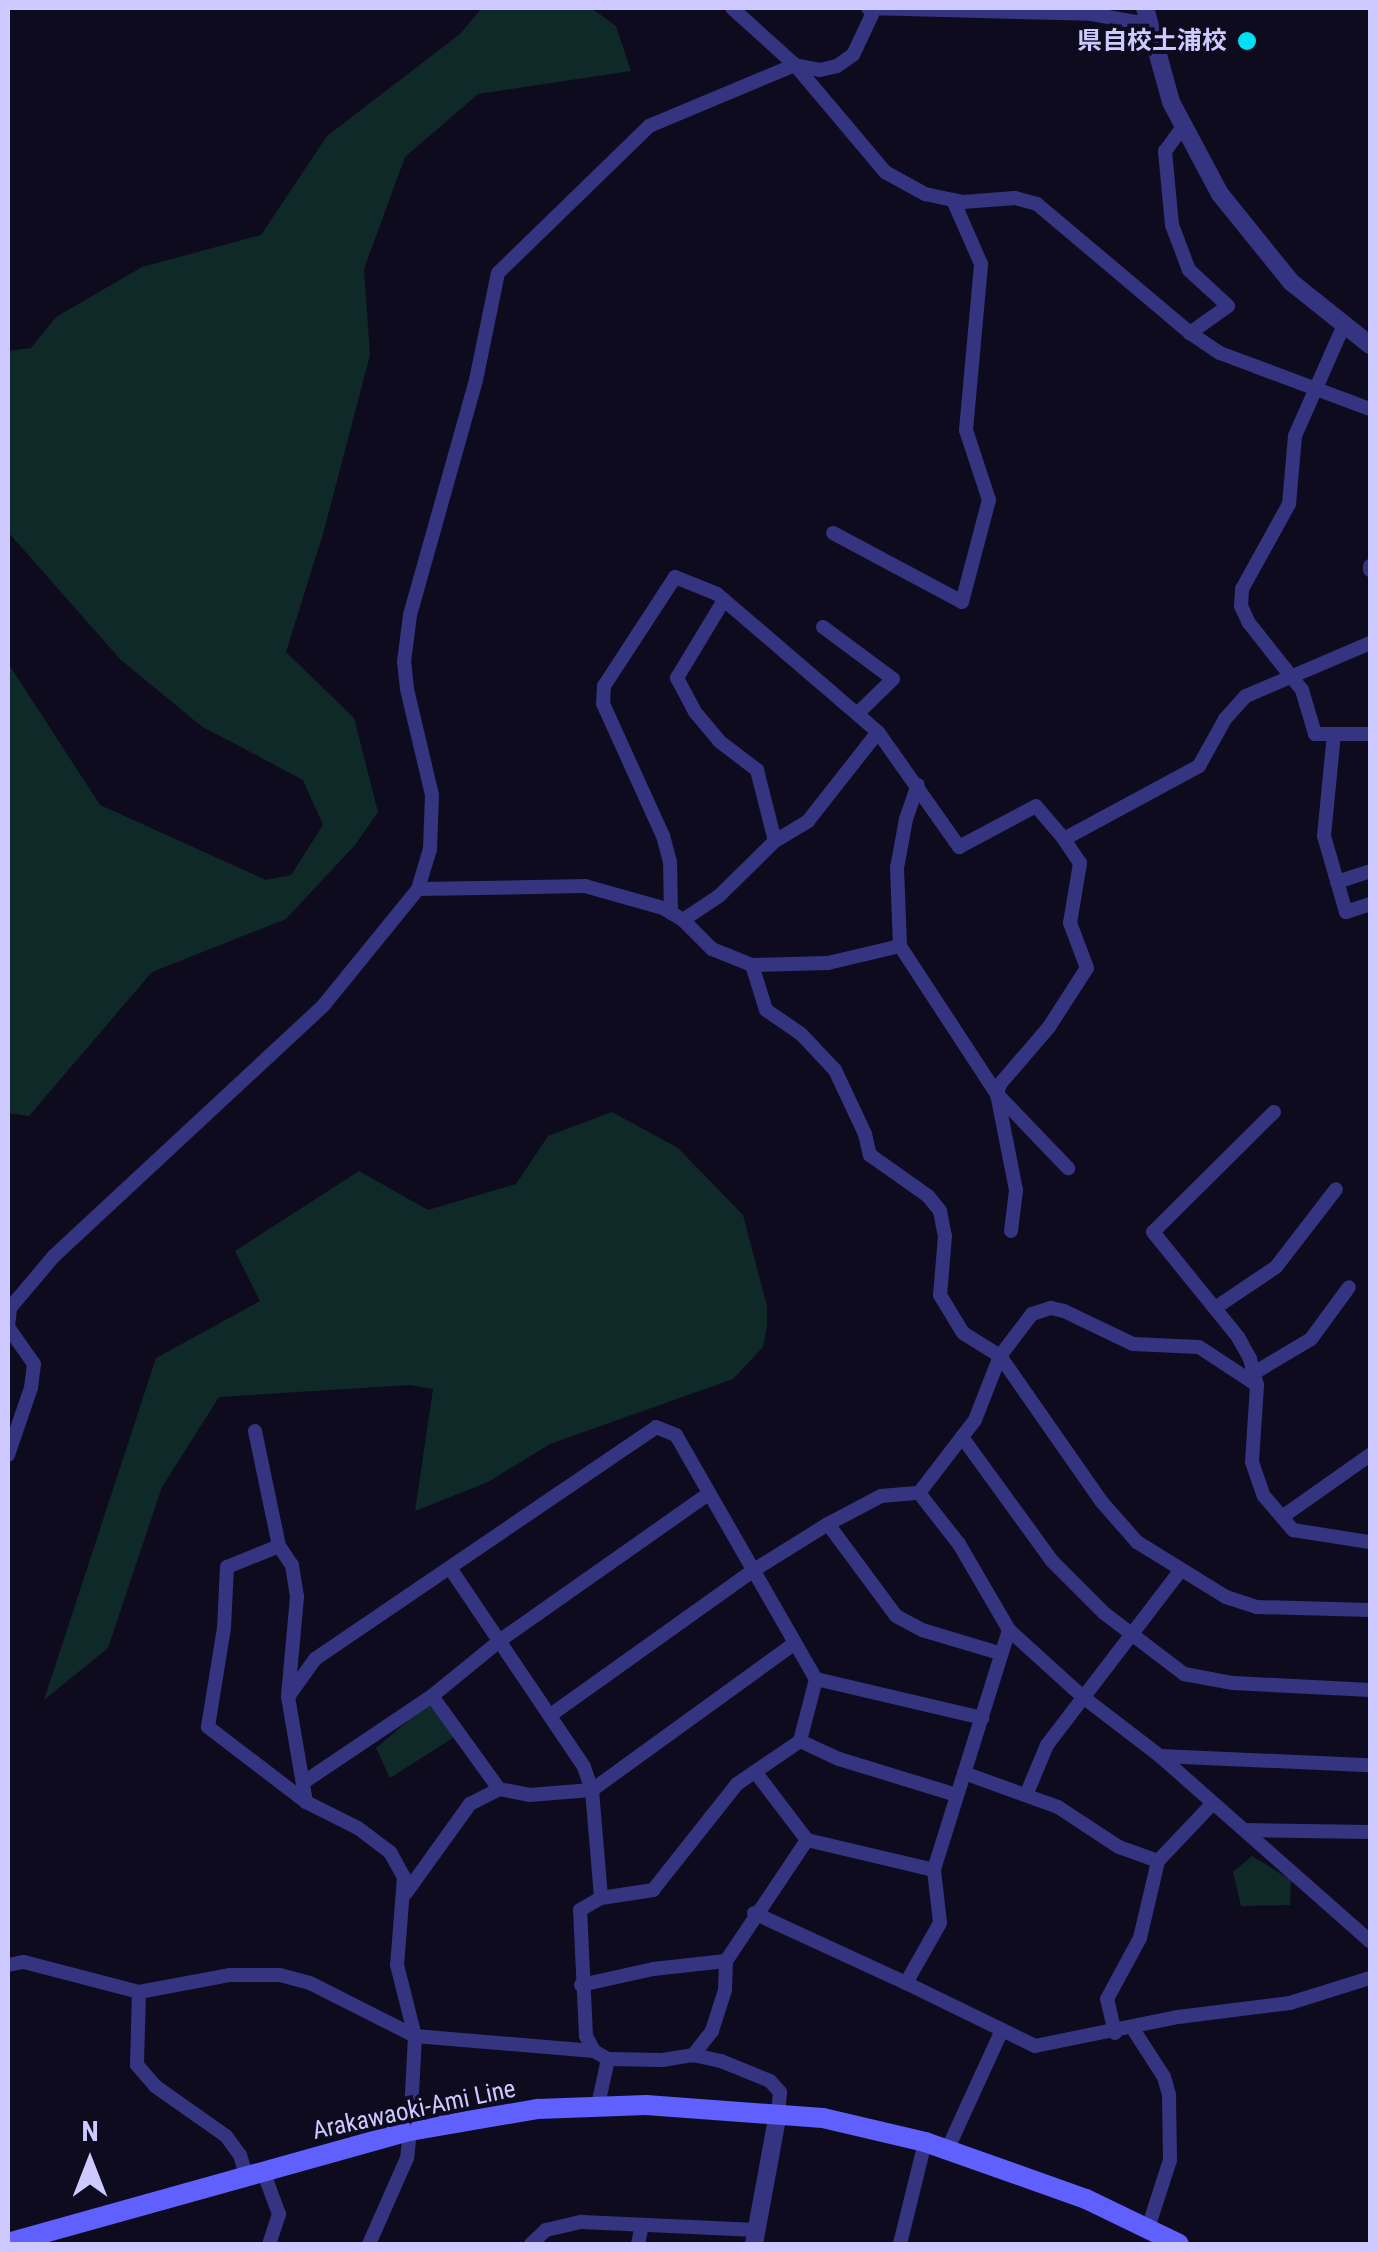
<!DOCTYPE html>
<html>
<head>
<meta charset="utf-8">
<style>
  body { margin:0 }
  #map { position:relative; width:1378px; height:2252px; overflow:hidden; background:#0e0b1f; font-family:"Roboto Condensed","Noto Sans JP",sans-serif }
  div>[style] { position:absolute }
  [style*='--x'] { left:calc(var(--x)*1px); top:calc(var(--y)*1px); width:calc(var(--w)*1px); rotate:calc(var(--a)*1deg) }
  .green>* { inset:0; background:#0e2927 }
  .minor>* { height:14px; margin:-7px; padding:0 7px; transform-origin:7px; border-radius:7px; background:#353480 }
  .tertiary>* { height:18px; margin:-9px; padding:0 9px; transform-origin:9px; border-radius:9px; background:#353480 }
  .secondary>* { height:20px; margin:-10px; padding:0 10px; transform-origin:10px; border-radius:10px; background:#6060ff }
  .dots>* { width:28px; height:28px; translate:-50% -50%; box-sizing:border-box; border:5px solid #0e0b1f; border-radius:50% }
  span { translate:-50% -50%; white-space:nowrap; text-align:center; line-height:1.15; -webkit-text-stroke:8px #0e0b1f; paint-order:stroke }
  .poi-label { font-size:25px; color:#cec9ff; font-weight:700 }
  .right { translate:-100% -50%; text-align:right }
  .street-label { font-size:25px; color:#cec9ff }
  .frame { position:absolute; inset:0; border:10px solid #cec9ff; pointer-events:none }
  .north { position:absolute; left:40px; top:2112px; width:100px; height:100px; -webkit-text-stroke:8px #0e0b1f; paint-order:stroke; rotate:0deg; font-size:28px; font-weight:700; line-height:40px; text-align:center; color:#cec9ff }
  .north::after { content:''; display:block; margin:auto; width:35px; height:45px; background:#cec9ff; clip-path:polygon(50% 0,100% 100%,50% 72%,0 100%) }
</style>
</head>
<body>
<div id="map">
  <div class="green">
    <div style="clip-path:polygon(591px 8px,616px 26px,631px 71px,478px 94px,405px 157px,364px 269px,370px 355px,323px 534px,286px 652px,354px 718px,378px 812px,355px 845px,286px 919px,152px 972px,29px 1116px,8px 1113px,8px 663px,100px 805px,266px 880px,291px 875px,323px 825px,303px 780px,201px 726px,120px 659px,8px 532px,8px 351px,31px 348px,56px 317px,142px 267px,261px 235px,327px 136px,460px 34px,481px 9px)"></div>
    <div style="clip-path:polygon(612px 1112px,678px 1148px,743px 1215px,767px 1306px,767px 1326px,763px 1347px,733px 1379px,550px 1444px,488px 1482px,415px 1511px,433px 1389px,410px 1385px,219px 1397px,162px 1487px,108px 1648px,44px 1700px,156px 1358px,260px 1301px,235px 1251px,359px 1171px,428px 1210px,516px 1184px,548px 1136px)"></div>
    <div style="clip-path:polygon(432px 1700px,456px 1736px,390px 1778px,376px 1748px)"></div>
    <div style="clip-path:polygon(1252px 1856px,1291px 1880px,1290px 1905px,1241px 1906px,1233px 1872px)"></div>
  </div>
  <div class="minor">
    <div style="--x:732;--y:8;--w:85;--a:42.1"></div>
    <div style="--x:795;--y:65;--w:140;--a:49.9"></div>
    <div style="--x:885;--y:172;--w:46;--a:28.8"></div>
    <div style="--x:925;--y:194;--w:39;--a:12"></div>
    <div style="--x:963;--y:202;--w:52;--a:-4.4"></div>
    <div style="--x:1015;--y:198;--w:23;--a:15"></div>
    <div style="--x:1037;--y:204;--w:200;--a:40.1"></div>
    <div style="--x:1190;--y:333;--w:36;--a:34"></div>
    <div style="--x:1220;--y:353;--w:160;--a:20.5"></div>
    <div style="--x:868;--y:8;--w:223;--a:1.5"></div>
    <div style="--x:1091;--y:14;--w:58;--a:10"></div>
    <div style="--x:1182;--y:128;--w:29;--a:126"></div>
    <div style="--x:1165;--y:151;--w:74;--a:84.6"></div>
    <div style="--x:1172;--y:225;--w:48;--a:69.3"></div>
    <div style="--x:1189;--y:270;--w:53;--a:42.7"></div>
    <div style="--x:1228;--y:306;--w:47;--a:144.6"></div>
    <div style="--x:1343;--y:327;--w:119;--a:113.8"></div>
    <div style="--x:1295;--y:436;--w:68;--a:95"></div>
    <div style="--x:1289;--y:504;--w:97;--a:118.9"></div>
    <div style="--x:1242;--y:589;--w:17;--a:93"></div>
    <div style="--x:1241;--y:606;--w:19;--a:65"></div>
    <div style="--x:1249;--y:623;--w:85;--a:51.7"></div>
    <div style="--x:1302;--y:690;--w:46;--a:73.5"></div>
    <div style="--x:1315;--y:734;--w:55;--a:0"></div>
    <div style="--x:833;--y:533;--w:146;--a:28.1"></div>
    <div style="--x:962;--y:602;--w:106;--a:-75.2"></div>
    <div style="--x:989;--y:500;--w:74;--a:-108.2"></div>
    <div style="--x:966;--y:430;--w:167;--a:-84.8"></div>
    <div style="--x:981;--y:264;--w:70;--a:-113.6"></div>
    <div style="--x:1370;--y:566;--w:4;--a:90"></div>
    <div style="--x:724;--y:600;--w:91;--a:121.1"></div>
    <div style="--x:677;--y:678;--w:38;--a:62"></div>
    <div style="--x:695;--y:712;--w:38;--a:50"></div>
    <div style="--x:719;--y:741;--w:48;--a:37.3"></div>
    <div style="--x:757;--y:770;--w:73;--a:75.8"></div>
    <div style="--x:823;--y:627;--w:87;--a:36.6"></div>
    <div style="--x:893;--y:679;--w:50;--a:135.8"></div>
    <div style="--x:1334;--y:734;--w:102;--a:95.6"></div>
    <div style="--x:1324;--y:836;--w:79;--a:73.9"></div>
    <div style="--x:1346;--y:912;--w:25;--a:-18"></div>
    <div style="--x:1337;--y:882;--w:35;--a:-18"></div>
    <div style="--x:418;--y:889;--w:167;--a:-1"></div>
    <div style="--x:585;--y:886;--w:81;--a:15.8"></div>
    <div style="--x:663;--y:908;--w:23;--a:31"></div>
    <div style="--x:683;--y:920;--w:41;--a:45"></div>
    <div style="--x:712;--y:949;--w:43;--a:21.8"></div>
    <div style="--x:752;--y:965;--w:76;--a:-1.5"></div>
    <div style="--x:828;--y:963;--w:74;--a:-13.3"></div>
    <div style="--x:900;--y:946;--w:78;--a:-92.2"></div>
    <div style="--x:897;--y:868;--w:50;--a:-79.6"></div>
    <div style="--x:906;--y:819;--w:36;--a:-71"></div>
    <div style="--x:671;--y:913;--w:51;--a:-91.1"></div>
    <div style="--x:670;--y:862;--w:27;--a:-105"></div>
    <div style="--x:663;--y:836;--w:145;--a:-114.4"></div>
    <div style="--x:603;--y:704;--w:18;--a:-87"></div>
    <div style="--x:604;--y:686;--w:130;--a:-56.9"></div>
    <div style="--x:675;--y:577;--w:45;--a:22"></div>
    <div style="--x:717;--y:594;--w:212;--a:40.6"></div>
    <div style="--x:683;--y:920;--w:43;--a:-33.7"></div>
    <div style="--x:719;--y:896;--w:78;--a:-44.5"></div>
    <div style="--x:775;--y:841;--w:39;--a:-31"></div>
    <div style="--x:808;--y:821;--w:113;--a:-51.8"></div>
    <div style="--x:878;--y:732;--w:141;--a:54.8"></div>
    <div style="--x:959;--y:847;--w:87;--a:-28"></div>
    <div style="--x:1036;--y:806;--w:43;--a:49.7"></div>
    <div style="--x:1064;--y:839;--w:153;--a:-28.4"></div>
    <div style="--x:1199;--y:766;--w:54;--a:-61"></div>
    <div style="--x:1225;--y:719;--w:31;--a:-48"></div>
    <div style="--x:1246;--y:696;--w:135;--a:-23.1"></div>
    <div style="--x:900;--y:946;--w:177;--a:56.8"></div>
    <div style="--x:997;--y:1094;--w:103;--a:46.2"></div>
    <div style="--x:752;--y:965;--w:47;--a:72.7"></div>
    <div style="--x:766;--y:1010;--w:42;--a:34.4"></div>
    <div style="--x:801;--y:1034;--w:50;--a:46.6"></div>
    <div style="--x:835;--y:1070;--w:71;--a:64.9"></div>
    <div style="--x:865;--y:1134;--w:22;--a:77"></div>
    <div style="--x:870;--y:1155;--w:71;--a:35.3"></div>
    <div style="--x:928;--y:1196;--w:19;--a:51"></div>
    <div style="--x:940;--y:1211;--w:25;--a:79"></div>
    <div style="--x:945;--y:1236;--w:59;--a:94.8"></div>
    <div style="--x:940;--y:1295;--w:44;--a:58.8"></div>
    <div style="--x:963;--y:1333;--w:44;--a:31.9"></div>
    <div style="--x:1000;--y:1356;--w:177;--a:55.1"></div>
    <div style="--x:1101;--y:1501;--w:55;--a:48.7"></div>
    <div style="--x:1137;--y:1542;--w:105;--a:31.7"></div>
    <div style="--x:1226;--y:1597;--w:32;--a:18"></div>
    <div style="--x:1256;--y:1607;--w:114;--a:1.5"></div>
    <div style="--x:1274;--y:1112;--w:170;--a:135.2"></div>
    <div style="--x:1153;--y:1232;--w:135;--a:51"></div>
    <div style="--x:1238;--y:1337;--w:25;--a:61"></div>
    <div style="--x:1250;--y:1359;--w:27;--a:75"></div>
    <div style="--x:1257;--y:1385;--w:77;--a:93.7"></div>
    <div style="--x:1252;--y:1462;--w:36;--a:71"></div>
    <div style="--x:1264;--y:1496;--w:45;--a:49.5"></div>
    <div style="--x:1293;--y:1530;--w:78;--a:8.9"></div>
    <div style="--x:1011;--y:1231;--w:41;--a:-83"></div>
    <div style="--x:1016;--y:1190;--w:98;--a:-101.2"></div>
    <div style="--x:997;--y:1094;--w:10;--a:-73"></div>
    <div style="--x:1000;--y:1084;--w:75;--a:-49.3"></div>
    <div style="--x:1049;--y:1027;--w:70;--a:-57.2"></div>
    <div style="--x:1087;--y:968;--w:48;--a:-110.7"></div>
    <div style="--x:1070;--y:923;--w:61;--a:-80.5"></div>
    <div style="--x:1080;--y:863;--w:29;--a:-124"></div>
    <div style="--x:1215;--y:1308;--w:73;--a:-33.9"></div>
    <div style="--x:1276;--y:1267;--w:98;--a:-52.4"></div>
    <div style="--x:1254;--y:1373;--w:66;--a:-30.8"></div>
    <div style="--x:1311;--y:1339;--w:64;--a:-53.8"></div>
    <div style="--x:255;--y:1431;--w:117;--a:78.2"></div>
    <div style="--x:279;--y:1546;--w:56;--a:158"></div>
    <div style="--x:227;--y:1567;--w:61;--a:92.8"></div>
    <div style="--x:224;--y:1628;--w:100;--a:99.2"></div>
    <div style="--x:208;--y:1727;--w:123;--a:37.4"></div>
    <div style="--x:306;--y:1802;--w:58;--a:26.6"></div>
    <div style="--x:358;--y:1828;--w:40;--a:37"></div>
    <div style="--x:390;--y:1852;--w:29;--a:61"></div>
    <div style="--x:404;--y:1877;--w:88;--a:94.5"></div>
    <div style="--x:397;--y:1965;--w:73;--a:75.8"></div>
    <div style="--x:415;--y:2036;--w:95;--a:93"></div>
    <div style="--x:410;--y:2131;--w:27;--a:96"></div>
    <div style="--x:407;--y:2158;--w:94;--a:113.8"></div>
    <div style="--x:962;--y:1437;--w:153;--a:54"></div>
    <div style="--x:1052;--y:1561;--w:74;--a:45"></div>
    <div style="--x:1104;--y:1613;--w:101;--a:37.3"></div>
    <div style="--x:1184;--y:1674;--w:50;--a:10.4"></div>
    <div style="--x:1233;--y:1683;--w:137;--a:2.9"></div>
    <div style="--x:8;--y:1455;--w:71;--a:-71.1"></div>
    <div style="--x:31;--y:1388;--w:24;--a:-83"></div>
    <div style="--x:34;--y:1364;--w:45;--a:-125.1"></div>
    <div style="--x:8;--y:1327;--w:19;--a:-84"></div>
    <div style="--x:10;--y:1308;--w:68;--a:-49.8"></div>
    <div style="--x:54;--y:1256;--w:367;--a:-42.9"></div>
    <div style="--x:323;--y:1006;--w:151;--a:-50.9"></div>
    <div style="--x:418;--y:889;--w:42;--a:-73.3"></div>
    <div style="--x:430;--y:849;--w:54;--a:-87.9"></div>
    <div style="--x:432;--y:795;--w:109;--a:-103.3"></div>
    <div style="--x:407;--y:689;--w:27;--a:-96"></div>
    <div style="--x:404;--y:662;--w:47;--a:-82.7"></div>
    <div style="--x:410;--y:615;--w:244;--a:-74.3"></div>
    <div style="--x:476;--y:380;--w:109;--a:-78.4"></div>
    <div style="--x:498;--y:273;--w:211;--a:-44.2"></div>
    <div style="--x:649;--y:126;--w:158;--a:-22.7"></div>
    <div style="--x:795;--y:65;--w:25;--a:11"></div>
    <div style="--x:820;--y:70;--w:17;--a:-13"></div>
    <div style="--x:837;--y:66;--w:19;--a:-35"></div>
    <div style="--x:853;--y:55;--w:52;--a:-64.9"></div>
    <div style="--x:919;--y:1493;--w:65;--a:51.9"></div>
    <div style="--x:959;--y:1544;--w:99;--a:59.8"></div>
    <div style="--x:1009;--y:1630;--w:100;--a:42.2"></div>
    <div style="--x:1083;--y:1697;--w:97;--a:37.5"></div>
    <div style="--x:1160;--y:1756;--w:280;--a:41.4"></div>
    <div style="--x:1282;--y:1517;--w:108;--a:-35.2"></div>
    <div style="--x:828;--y:1524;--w:114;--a:53.5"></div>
    <div style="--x:896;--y:1616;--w:30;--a:28"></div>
    <div style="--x:922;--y:1630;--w:80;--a:16.6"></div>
    <div style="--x:279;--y:1546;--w:23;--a:56"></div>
    <div style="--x:292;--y:1565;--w:32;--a:81"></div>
    <div style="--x:297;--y:1597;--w:99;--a:95.2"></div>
    <div style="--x:450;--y:1568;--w:240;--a:56"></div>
    <div style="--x:584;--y:1767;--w:24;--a:71"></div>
    <div style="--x:592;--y:1790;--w:108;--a:85.2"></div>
    <div style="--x:1009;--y:1630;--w:251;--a:107.4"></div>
    <div style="--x:934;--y:1870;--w:53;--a:83.5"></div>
    <div style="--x:940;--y:1923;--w:69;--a:119.5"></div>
    <div style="--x:906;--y:1983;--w:144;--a:26"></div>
    <div style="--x:1035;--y:2046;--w:146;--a:-11.5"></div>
    <div style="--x:1178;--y:2017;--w:113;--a:-7.1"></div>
    <div style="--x:1290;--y:2003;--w:84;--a:-17.4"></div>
    <div style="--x:432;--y:1696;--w:115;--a:54.2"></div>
    <div style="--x:499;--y:1789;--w:31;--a:11"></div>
    <div style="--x:529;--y:1795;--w:63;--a:-4.5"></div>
    <div style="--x:592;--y:1790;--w:249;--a:-35.9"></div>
    <div style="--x:552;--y:1714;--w:248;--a:-35.5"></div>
    <div style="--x:754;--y:1570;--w:87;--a:-31.9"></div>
    <div style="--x:828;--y:1524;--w:60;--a:-27.8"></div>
    <div style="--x:881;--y:1496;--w:38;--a:-5"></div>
    <div style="--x:919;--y:1493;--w:92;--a:-52.5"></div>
    <div style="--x:975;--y:1420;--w:69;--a:-68.7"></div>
    <div style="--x:1000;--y:1356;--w:53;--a:-52.7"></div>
    <div style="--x:1032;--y:1314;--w:20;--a:-18"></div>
    <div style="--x:1051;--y:1308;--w:13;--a:13"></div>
    <div style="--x:1064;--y:1311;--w:76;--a:25.6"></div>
    <div style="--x:1133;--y:1344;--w:66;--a:2.6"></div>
    <div style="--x:1199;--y:1347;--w:69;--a:33.2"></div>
    <div style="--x:800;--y:1741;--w:43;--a:24.8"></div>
    <div style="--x:839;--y:1759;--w:123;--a:17"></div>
    <div style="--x:1160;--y:1756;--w:210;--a:2.5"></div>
    <div style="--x:756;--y:1773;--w:84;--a:52.7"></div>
    <div style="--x:807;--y:1840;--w:130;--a:13.3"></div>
    <div style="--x:964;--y:1773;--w:100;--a:19.9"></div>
    <div style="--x:1058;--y:1807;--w:73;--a:33.3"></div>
    <div style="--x:1119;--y:1847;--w:41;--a:19.7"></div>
    <div style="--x:304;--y:1782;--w:154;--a:-33.9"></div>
    <div style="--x:432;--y:1696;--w:90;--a:-39.2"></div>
    <div style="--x:502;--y:1639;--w:252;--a:-35.1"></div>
    <div style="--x:1027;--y:1793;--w:52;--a:-67.4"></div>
    <div style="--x:1047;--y:1745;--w:220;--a:-52.6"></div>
    <div style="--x:306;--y:1802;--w:107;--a:-99.7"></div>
    <div style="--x:288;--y:1697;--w:47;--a:-54.6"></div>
    <div style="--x:315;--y:1659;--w:412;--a:-34.2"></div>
    <div style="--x:656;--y:1427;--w:22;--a:22"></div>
    <div style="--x:676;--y:1435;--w:281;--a:60.2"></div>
    <div style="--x:816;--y:1679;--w:171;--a:13.2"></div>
    <div style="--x:1244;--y:1830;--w:126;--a:0.9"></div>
    <div style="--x:406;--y:1893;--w:110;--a:-54.3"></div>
    <div style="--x:470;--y:1804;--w:33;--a:-27"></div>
    <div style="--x:754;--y:1913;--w:167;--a:24.7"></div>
    <div style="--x:726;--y:1961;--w:146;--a:-56.2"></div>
    <div style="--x:8;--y:1965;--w:16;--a:-11"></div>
    <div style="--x:24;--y:1962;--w:119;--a:14.6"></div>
    <div style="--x:139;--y:1992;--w:93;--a:-10.6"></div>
    <div style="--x:230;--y:1975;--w:50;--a:0"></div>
    <div style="--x:280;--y:1975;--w:31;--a:15"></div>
    <div style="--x:310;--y:1983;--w:118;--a:26.8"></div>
    <div style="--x:415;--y:2036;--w:180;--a:4.8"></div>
    <div style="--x:594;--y:2051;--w:16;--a:30"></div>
    <div style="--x:608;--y:2059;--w:54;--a:1.1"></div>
    <div style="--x:662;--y:2060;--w:31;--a:-9"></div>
    <div style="--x:693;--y:2055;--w:29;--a:12"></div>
    <div style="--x:721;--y:2061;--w:53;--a:22.2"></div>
    <div style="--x:770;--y:2081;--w:15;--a:48"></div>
    <div style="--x:780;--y:2092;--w:21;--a:95"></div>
    <div style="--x:581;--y:1985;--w:74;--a:-12.5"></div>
    <div style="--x:653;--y:1969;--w:73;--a:-6.3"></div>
    <div style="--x:726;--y:1961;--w:29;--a:92"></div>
    <div style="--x:725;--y:1990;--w:43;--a:107.6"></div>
    <div style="--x:712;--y:2031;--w:31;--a:128"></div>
    <div style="--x:139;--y:1992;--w:73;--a:91.6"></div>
    <div style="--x:137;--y:2065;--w:28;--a:49"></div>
    <div style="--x:155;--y:2086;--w:87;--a:35.2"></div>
    <div style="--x:226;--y:2136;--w:24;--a:54"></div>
    <div style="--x:240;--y:2155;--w:21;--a:73"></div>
    <div style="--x:1133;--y:2029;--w:57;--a:57.1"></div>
    <div style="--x:1164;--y:2077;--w:19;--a:74"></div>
    <div style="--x:1169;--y:2095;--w:65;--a:89.1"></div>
    <div style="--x:1170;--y:2160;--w:71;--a:107.9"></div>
    <div style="--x:1115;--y:2033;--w:35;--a:-103"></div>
    <div style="--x:1107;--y:1999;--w:69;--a:-61.6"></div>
    <div style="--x:1140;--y:1938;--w:79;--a:-76.8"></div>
    <div style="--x:1158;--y:1861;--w:80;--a:-46.5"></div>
    <div style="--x:594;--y:2051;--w:17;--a:-118"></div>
    <div style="--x:586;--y:2036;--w:126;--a:-92.7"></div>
    <div style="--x:580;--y:1910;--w:24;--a:-30"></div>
    <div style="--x:601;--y:1898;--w:53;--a:-8.7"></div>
    <div style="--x:653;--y:1890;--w:135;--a:-51.6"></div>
    <div style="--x:737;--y:1784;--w:76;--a:-34.3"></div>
    <div style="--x:800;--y:1741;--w:64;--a:-75.5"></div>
    <div style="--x:598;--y:2105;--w:47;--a:-77.7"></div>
    <div style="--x:948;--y:2148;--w:130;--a:-65.4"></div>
    <div style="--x:263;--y:2171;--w:46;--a:69.6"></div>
    <div style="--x:279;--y:2214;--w:32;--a:108"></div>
    <div style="--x:531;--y:2244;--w:21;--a:-43"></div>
    <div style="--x:546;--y:2230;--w:37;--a:-13"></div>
    <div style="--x:582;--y:2222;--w:175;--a:2.6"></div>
    <div style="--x:638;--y:2244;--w:19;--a:-78"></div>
    <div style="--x:900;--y:2244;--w:105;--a:-76.2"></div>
  </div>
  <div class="tertiary">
    <div style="--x:1145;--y:8;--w:98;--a:74.5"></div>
    <div style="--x:1171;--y:102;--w:104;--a:62"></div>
    <div style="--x:1220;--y:194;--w:113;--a:51.1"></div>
    <div style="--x:1291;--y:282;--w:101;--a:38.6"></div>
    <div style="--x:754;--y:2244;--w:133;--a:-79.6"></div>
  </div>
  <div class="secondary">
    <div style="--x:8;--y:2243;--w:417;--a:-15.6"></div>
    <div style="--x:410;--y:2131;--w:130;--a:-9.8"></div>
    <div style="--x:538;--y:2109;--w:108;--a:-2.1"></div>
    <div style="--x:646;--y:2105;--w:177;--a:4.2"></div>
    <div style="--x:823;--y:2118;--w:105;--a:13.2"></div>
    <div style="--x:925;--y:2142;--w:171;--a:19.5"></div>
    <div style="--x:1086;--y:2199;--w:103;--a:25.8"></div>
  </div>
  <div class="dots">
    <div style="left:1247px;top:41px;background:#00e2f4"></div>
  </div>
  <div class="poi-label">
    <span class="right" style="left:1227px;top:41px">県自校土浦校</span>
  </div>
  <div class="street-label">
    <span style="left:414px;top:2110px;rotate:-12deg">Arakawaoki-Ami Line</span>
  </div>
  <div class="frame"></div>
  <div class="north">N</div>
</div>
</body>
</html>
